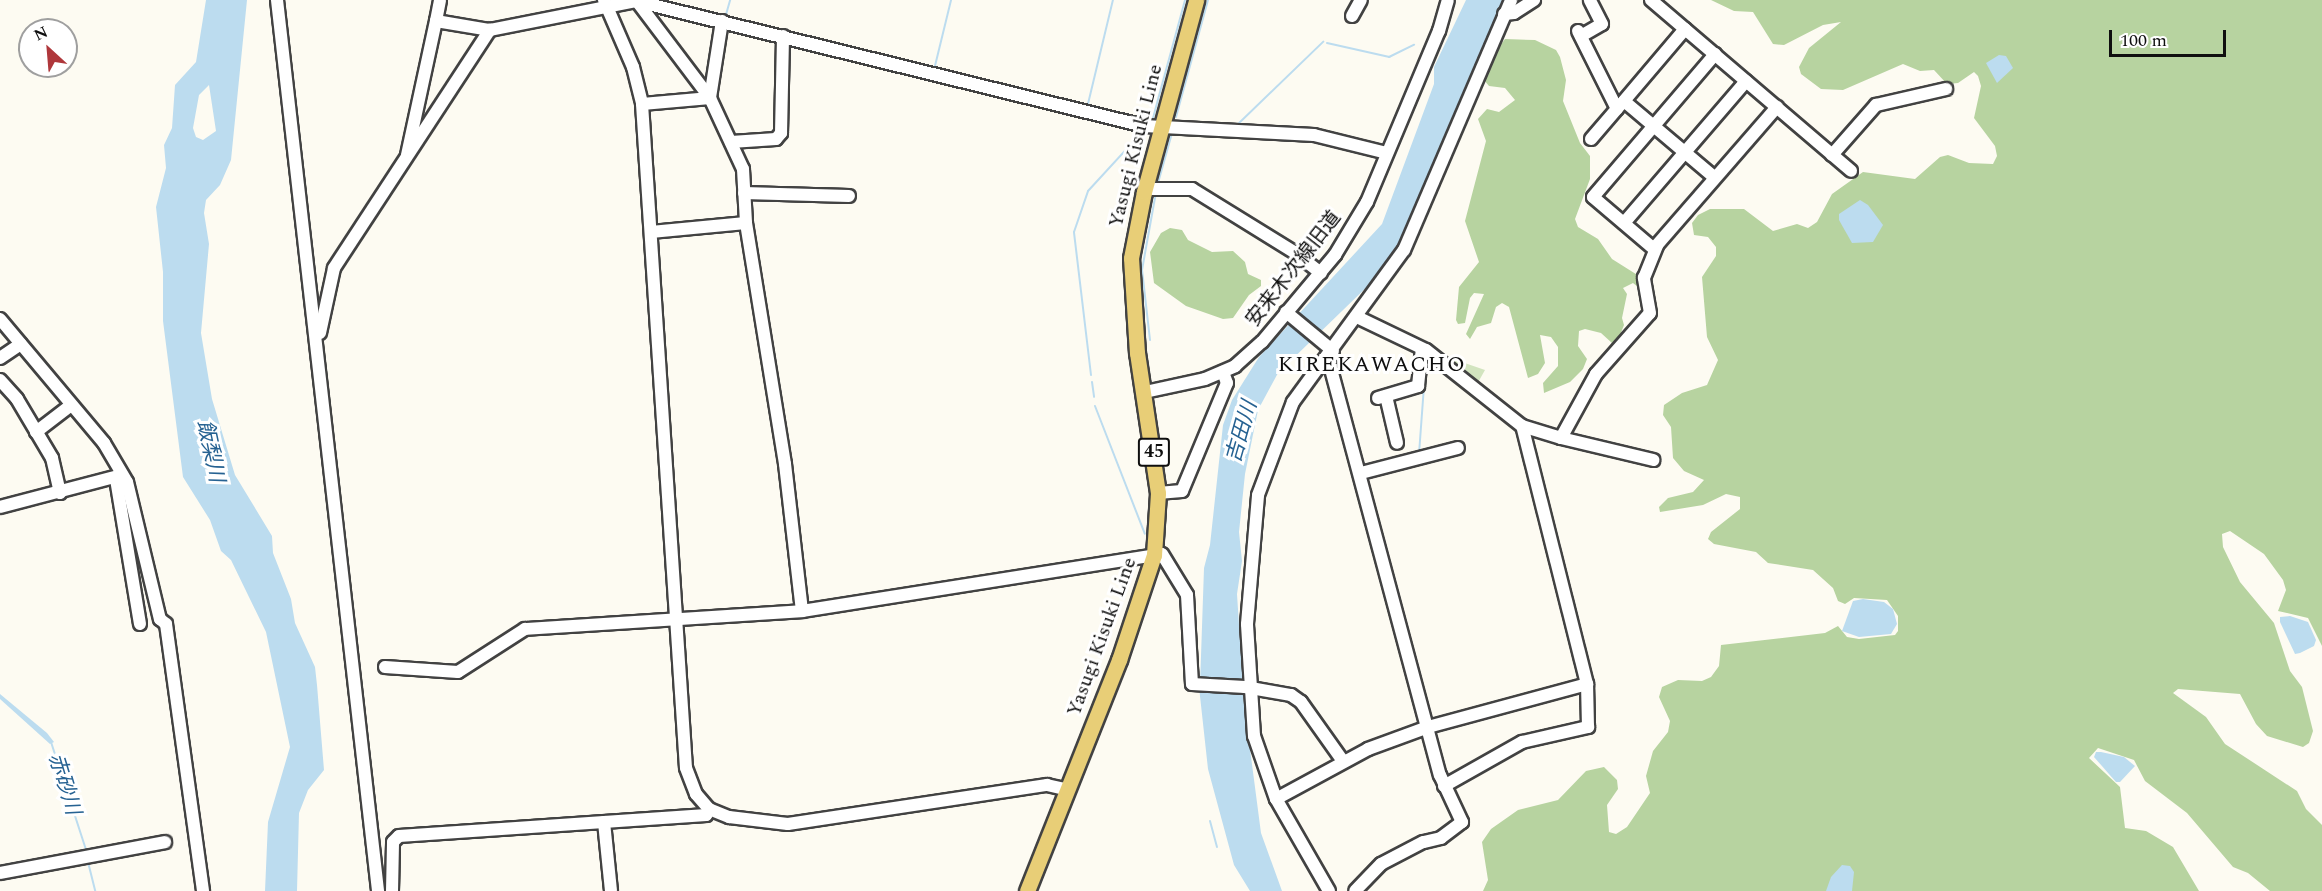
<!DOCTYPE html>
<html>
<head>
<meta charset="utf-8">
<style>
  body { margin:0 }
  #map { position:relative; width:2322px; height:891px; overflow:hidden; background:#fdfbf2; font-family:Spectral,"Noto Sans JP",serif }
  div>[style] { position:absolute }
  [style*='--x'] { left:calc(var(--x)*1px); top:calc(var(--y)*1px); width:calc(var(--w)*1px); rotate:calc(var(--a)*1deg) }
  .green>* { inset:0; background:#d2e4bf }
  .forest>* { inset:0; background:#b7d3a0 }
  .water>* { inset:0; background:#bcdcef }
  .stream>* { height:2px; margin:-1px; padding:0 1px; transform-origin:1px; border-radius:1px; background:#bcdcef }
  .roads { filter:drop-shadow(2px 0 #424242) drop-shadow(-2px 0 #424242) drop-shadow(0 2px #424242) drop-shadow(0 -2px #424242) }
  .minor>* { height:12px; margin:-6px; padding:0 6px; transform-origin:6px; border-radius:6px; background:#fff }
  .major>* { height:15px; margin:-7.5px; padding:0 7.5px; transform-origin:7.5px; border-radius:7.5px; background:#e8ce77 }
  span { translate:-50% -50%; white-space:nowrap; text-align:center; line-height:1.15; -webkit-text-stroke:6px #fff; paint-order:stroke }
  .shield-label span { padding:2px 4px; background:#fff; border:2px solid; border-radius:4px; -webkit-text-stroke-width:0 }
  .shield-label { font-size:18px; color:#0f0f0f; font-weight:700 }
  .street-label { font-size:20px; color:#0f0f0f }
  .water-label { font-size:21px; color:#266292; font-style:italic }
  .quarter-label { font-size:22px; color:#0f0f0f; letter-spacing:1.5px }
  .north { position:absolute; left:18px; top:18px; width:60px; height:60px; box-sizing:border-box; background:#fff; border:2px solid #9f9f9f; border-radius:50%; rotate:334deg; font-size:16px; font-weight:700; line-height:24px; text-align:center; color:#0f0f0f }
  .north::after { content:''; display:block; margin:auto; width:21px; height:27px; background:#af373b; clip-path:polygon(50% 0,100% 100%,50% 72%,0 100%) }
  .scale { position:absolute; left:2109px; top:30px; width:117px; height:27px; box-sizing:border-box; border:3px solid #0f0f0f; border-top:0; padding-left:8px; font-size:18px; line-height:21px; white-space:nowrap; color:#0f0f0f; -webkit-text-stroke:4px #fff; paint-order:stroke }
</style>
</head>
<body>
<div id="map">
  <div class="green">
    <div style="clip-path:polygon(1453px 359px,1485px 370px,1476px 386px,1449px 364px)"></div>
  </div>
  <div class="forest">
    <div style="clip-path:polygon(1711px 0,2322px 0,2322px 646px,2308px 618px,2278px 611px,2286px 590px,2283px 580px,2264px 554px,2230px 531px,2222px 534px,2223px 547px,2240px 582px,2274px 623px,2290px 671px,2302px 687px,2313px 731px,2309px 743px,2303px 747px,2267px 736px,2256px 724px,2240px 694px,2178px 689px,2173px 693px,2206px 717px,2225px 744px,2297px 791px,2306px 809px,2322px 825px,2322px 891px,2270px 891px,2248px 873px,2233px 867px,2187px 813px,2145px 781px,2134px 760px,2098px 748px,2089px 758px,2120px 787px,2125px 828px,2146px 831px,2173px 847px,2199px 891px,1483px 891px,1488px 880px,1482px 842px,1491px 829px,1518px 810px,1558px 800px,1586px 771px,1604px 767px,1617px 780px,1618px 789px,1607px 805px,1609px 832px,1616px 834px,1627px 827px,1650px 793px,1646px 776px,1653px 751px,1668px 732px,1670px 721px,1659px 697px,1662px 687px,1678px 680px,1702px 681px,1711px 677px,1719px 666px,1721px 645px,1825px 633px,1838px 626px,1847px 637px,1859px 639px,1895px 635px,1898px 631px,1898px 616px,1887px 600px,1854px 598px,1845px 604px,1838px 601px,1833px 588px,1813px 570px,1768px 563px,1756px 552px,1714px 544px,1708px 539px,1711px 532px,1740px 509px,1740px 497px,1726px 494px,1703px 505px,1660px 512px,1659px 507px,1668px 498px,1693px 492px,1704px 480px,1684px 471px,1673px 458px,1671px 427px,1663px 415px,1664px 405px,1682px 393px,1707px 385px,1718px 360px,1707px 337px,1702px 277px,1716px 256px,1716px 247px,1708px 237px,1694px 235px,1692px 223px,1698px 215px,1710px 209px,1744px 209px,1773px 231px,1797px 224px,1808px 228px,1817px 222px,1832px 194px,1863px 172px,1915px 179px,1940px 157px,1948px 155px,1969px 163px,1993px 164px,1997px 156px,1995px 146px,1974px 118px,1981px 86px,1978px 76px,1974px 72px,1958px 83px,1947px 84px,1934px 70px,1920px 71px,1903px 64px,1843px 90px,1821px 89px,1801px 74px,1799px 67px,1809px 48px,1841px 22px,1823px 25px,1784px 45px,1773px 44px,1753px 12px,1734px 11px)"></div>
    <div style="clip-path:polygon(1505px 39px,1535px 40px,1556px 50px,1560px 57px,1566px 80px,1563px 101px,1580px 143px,1590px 156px,1590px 179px,1575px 219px,1578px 227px,1598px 239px,1612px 259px,1639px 276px,1644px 292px,1633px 283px,1623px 288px,1627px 294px,1622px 318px,1624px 325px,1618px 340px,1612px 343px,1601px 333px,1585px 329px,1579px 331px,1578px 346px,1587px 359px,1583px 369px,1570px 382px,1544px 393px,1543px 383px,1558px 366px,1558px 347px,1551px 337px,1540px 335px,1545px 363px,1538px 374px,1528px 378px,1509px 307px,1502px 303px,1496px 307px,1491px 323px,1477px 327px,1470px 339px,1466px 334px,1484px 294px,1474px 293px,1470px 298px,1465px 323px,1458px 324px,1456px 320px,1459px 287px,1479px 262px,1465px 221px,1486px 141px,1478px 119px,1487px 109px,1499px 112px,1515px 100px,1505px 88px,1489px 86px,1484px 80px,1483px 69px)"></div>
    <div style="clip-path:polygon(1170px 228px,1182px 230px,1188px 240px,1212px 252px,1233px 251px,1245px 262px,1248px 274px,1261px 280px,1261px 286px,1249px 295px,1233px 318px,1223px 319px,1186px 306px,1154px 283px,1150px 252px,1161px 233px)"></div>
  </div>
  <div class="water">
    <div style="clip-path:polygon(evenodd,206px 0,247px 0,231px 160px,220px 185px,206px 200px,204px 213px,209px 244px,201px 333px,212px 399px,235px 475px,272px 536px,273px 553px,291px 599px,295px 623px,315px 667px,317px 685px,324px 770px,308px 790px,299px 813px,297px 891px,265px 891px,268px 822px,290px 747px,266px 632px,231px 560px,221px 551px,210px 520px,183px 477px,163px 321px,163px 272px,156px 207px,166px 168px,164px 145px,172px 128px,175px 85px,196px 62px,206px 0,209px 85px,216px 131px,203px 140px,196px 137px,193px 128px,199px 95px,209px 85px)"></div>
    <div style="clip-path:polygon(1466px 0,1503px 0,1399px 242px,1374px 280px,1278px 373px,1258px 410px,1245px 474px,1239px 532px,1242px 561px,1237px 594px,1243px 686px,1200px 685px,1204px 568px,1210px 545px,1223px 425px,1232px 400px,1259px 357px,1382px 224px,1434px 84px,1434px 67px)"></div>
    <div style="clip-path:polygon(1999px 55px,2006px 56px,2013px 68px,1997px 83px,1986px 63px)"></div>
    <div style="clip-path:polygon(1860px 200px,1868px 205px,1883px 225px,1873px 242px,1852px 243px,1839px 220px,1839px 214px)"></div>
    <div style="clip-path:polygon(1863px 599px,1884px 602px,1893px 609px,1897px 624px,1891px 634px,1859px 637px,1842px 631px,1853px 601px)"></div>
    <div style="clip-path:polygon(2290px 616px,2308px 622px,2316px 640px,2314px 646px,2300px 653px,2295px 654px,2280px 622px,2280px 617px)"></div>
    <div style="clip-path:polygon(1199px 687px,1242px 688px,1261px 833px,1282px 891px,1250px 891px,1234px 865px,1208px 769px)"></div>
    <div style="clip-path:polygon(0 694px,47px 733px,54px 742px,50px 744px,0 699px)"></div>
    <div style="clip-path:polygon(2101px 752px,2124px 757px,2135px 766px,2120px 782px,2116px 782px,2094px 757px,2096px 752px)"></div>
    <div style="clip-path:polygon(1842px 865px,1850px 866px,1854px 872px,1852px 891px,1826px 891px,1831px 877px)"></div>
  </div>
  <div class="stream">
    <div style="--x:725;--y:18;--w:19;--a:-74"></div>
    <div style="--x:1327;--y:43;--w:64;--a:12.7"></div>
    <div style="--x:1389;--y:57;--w:28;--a:-26"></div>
    <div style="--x:934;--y:70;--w:72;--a:-76.3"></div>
    <div style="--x:1087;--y:108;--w:111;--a:-76.5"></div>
    <div style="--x:1176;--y:117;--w:121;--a:-74.7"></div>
    <div style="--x:1153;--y:118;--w:122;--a:-74.8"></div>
    <div style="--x:1237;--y:125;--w:120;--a:-44"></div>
    <div style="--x:1158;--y:183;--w:52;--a:-74.4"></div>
    <div style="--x:1150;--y:340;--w:70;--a:-96.5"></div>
    <div style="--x:1142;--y:270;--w:79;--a:-79.8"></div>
    <div style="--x:1091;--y:375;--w:144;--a:-96.8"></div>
    <div style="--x:1074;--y:232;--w:43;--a:-71.1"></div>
    <div style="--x:1088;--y:191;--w:83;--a:-47.4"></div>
    <div style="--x:1092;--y:382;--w:15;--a:82"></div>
    <div style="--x:1095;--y:406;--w:137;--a:68.7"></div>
    <div style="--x:1419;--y:454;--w:81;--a:-85.8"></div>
    <div style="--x:51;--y:742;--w:117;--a:72"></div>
    <div style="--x:1210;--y:821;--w:27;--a:75"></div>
    <div style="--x:88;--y:862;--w:30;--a:76"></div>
  </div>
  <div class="roads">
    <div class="minor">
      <div style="--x:277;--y:0;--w:897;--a:83.53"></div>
      <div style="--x:604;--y:0;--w:73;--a:66.6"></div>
      <div style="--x:633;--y:67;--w:38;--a:76"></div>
      <div style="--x:642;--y:104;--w:665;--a:86.21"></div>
      <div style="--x:686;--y:768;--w:28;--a:69"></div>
      <div style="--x:696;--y:794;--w:20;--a:49"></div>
      <div style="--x:709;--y:809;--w:22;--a:22"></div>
      <div style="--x:729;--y:817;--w:59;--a:6.8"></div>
      <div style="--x:788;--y:824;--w:262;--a:-8.6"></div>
      <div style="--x:1047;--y:785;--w:22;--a:13"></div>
      <div style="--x:636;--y:0;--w:123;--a:52.9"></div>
      <div style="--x:710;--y:98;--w:68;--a:175"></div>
      <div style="--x:1651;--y:0;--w:263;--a:40.5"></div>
      <div style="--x:1504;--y:14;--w:10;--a:-6"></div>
      <div style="--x:1514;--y:13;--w:24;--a:-33"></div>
      <div style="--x:1352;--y:16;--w:18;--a:-61"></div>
      <div style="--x:436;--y:21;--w:21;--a:-79"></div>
      <div style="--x:722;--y:21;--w:78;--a:98.9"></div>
      <div style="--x:710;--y:98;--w:78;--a:65.1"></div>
      <div style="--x:743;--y:169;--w:54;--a:86.8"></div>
      <div style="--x:746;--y:223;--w:244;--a:80.8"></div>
      <div style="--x:785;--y:464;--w:148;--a:83.4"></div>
      <div style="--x:1685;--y:29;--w:94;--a:130.3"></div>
      <div style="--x:1624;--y:101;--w:118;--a:40.2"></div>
      <div style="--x:1578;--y:31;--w:87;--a:63.4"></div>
      <div style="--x:1581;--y:36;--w:24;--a:-30"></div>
      <div style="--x:1602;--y:24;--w:27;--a:-117"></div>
      <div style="--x:1591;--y:139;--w:46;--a:-49.4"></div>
      <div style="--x:731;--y:142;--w:45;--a:-3.8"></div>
      <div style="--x:776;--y:139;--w:8;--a:-50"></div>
      <div style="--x:781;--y:133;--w:97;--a:-88.8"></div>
      <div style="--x:407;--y:155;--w:137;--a:-77.8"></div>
      <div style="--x:436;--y:21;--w:55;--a:9.5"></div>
      <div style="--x:490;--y:30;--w:149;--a:-11.2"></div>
      <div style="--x:636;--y:1;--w:523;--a:13.82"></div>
      <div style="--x:1144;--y:126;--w:170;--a:3"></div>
      <div style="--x:1314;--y:135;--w:75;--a:13.9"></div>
      <div style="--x:1832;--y:155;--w:67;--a:-48.7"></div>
      <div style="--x:1876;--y:105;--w:72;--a:-12.9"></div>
      <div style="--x:1145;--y:189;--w:47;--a:0"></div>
      <div style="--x:1192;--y:189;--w:120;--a:31.7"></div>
      <div style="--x:1294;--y:252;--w:34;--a:38"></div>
      <div style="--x:744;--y:193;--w:105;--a:1.6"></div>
      <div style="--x:1624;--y:223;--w:187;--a:-49.3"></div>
      <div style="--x:651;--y:232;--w:95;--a:-5.4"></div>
      <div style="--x:1654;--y:249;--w:80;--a:-139.6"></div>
      <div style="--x:1593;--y:197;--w:188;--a:-49.5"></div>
      <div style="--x:1286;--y:312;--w:61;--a:39.7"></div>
      <div style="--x:1357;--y:317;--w:76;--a:25.6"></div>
      <div style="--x:1426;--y:350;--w:122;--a:38.4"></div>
      <div style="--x:1522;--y:426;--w:41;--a:17.1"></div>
      <div style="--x:1561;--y:438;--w:73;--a:-61.3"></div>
      <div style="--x:1596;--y:374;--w:81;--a:-48.5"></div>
      <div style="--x:1650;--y:313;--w:36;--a:-100"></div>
      <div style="--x:1644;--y:278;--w:35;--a:-68"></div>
      <div style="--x:1657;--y:245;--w:183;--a:-49"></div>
      <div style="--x:0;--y:319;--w:162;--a:50"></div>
      <div style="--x:104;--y:443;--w:45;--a:59.5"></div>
      <div style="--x:127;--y:482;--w:141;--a:76.5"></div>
      <div style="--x:160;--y:619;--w:8;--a:40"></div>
      <div style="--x:166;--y:624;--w:270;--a:82.1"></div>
      <div style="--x:320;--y:333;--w:66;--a:-77.8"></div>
      <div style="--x:334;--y:268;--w:285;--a:-56.8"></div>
      <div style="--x:0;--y:358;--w:25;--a:-34"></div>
      <div style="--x:1328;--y:358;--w:432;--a:75"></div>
      <div style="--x:1440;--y:775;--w:52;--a:64.9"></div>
      <div style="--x:1462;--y:822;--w:26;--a:143"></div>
      <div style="--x:1441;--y:838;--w:18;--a:167"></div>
      <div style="--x:1423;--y:842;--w:47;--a:152.4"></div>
      <div style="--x:1381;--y:864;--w:37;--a:134"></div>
      <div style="--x:0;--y:380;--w:25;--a:48"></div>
      <div style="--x:17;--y:399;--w:69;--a:59.3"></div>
      <div style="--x:52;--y:458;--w:36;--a:77"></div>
      <div style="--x:1145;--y:392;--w:61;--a:-12.2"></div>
      <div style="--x:1205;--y:379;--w:33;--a:-23"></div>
      <div style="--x:1235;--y:366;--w:36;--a:-42"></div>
      <div style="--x:1262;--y:342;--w:114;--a:-50"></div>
      <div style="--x:1335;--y:255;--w:62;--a:-58.9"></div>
      <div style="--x:1367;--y:202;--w:186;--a:-67.2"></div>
      <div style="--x:1439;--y:31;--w:32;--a:-74"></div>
      <div style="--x:1386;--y:396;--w:48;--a:76.8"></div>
      <div style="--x:1378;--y:398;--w:42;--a:-16.7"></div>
      <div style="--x:1418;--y:386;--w:37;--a:-84"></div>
      <div style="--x:36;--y:432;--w:44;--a:-37.6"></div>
      <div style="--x:1561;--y:438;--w:95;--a:13.4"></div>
      <div style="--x:1361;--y:473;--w:100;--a:-14.5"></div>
      <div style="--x:116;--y:479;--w:147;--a:80.6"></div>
      <div style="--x:1158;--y:493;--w:24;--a:-5"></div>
      <div style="--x:1182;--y:491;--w:117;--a:-67.4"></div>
      <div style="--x:1227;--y:383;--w:12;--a:-110"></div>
      <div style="--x:0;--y:507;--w:126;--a:-14.7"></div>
      <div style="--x:385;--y:667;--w:73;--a:3.9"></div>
      <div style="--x:458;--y:672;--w:80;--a:-32.7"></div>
      <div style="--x:525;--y:629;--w:278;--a:-3.7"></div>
      <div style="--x:802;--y:611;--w:364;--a:-9"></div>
      <div style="--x:1162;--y:554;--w:48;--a:58.6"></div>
      <div style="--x:1187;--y:595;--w:89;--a:86.8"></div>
      <div style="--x:1192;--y:684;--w:53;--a:3.2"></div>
      <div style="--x:1245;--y:687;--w:47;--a:9.9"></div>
      <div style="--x:1291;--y:695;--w:12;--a:35"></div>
      <div style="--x:1301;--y:702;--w:72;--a:54.6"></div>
      <div style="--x:1444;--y:786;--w:90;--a:-29.4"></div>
      <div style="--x:1522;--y:742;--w:68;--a:-12.8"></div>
      <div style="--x:1588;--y:727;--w:43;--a:-91.3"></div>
      <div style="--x:1276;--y:799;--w:105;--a:-28.5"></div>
      <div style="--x:1368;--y:749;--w:64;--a:-20.1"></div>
      <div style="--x:1428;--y:727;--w:165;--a:-15.1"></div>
      <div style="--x:1587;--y:684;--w:266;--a:-104.1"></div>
      <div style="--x:604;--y:822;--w:69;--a:84.2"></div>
      <div style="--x:0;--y:873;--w:168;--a:-10.6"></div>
      <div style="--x:392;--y:891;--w:49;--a:-88.8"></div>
      <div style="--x:393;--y:842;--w:8;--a:-45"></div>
      <div style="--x:399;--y:836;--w:308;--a:-3.9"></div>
      <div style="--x:706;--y:815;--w:7;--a:-63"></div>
      <div style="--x:1329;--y:891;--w:106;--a:-119.9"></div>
      <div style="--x:1276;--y:799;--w:67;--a:-109.2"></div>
      <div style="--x:1254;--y:736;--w:112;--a:-93.6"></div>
      <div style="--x:1247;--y:624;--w:129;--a:-85.1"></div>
      <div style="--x:1258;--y:495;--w:99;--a:-69.4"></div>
      <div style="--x:1293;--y:402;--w:188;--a:-53.9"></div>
      <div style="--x:1404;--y:250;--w:272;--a:-66.8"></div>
    </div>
    <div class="major">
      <div style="--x:1027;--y:891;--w:249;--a:-68.3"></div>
      <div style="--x:1119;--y:660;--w:111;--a:-71.6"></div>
      <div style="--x:1154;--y:555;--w:62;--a:-86.3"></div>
      <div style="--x:1158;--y:493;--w:142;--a:-98.5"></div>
      <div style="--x:1137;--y:353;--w:95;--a:-93.6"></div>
      <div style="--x:1131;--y:258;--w:67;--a:-78.9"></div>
      <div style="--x:1144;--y:192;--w:199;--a:-74.8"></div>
    </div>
  </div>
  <div class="shield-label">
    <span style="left:1154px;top:452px">45</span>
  </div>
  <div class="street-label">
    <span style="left:1136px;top:146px;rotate:-76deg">Yasugi Kisuki Line</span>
    <span style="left:1294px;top:269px;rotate:-52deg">安来木次線旧道</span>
    <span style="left:1102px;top:637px;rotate:-70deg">Yasugi Kisuki Line</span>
  </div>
  <div class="water-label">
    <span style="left:1242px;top:432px;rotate:-74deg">吉田川</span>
    <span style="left:210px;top:451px;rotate:78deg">飯梨川</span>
    <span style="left:64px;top:784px;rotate:73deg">赤砂川</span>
  </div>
  <div class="quarter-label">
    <span style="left:1372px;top:365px">KIREKAWACHO</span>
  </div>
  <div class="north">N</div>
  <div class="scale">100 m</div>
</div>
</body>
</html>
